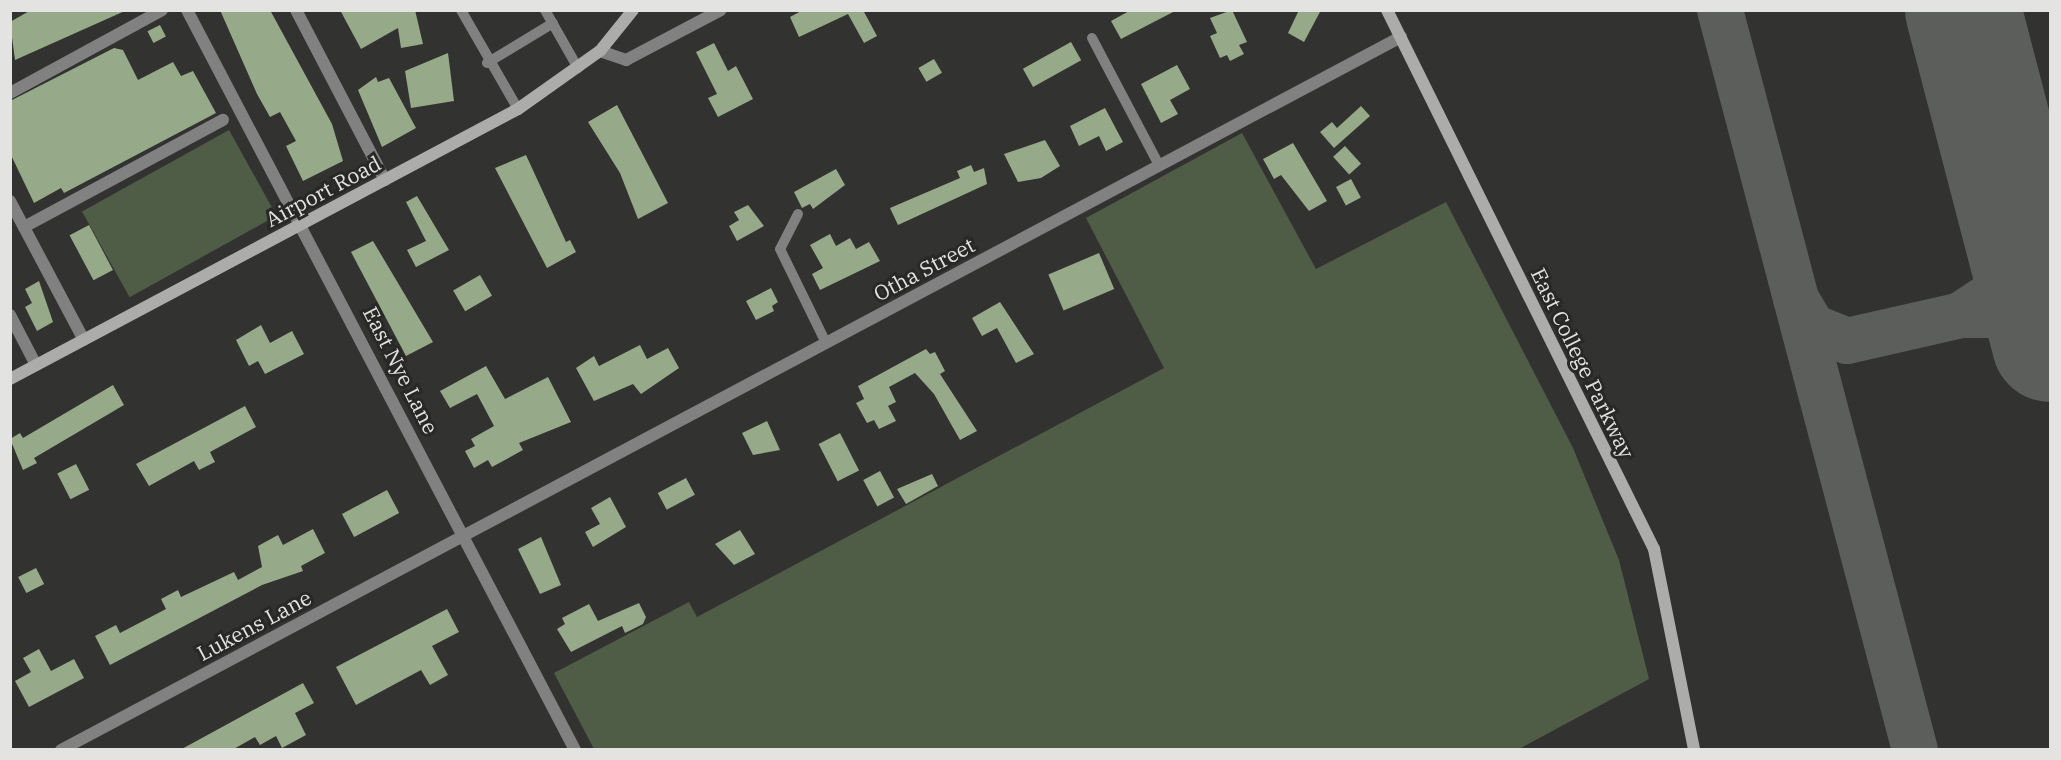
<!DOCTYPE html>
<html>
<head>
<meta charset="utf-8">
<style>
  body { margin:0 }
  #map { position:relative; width:2061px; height:760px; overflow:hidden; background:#323331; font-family:"IBM Plex Serif",serif }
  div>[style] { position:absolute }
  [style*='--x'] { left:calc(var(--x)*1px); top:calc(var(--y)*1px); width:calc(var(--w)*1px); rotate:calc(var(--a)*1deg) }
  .green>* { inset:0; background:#4f5c46; transform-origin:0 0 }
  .taxiway>* { height:46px; margin:-23px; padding:0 23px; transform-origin:23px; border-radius:23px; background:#5c5e5c }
  .runway>* { height:116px; margin:-58px; padding:0 58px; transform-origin:58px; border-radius:58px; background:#5c5e5c }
  .building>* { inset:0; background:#96a988; transform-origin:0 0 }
  .lane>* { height:10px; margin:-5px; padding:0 5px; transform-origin:5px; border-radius:5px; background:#808180 }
  .street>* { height:12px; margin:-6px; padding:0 6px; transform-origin:6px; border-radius:6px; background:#808180 }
  .secondary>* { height:12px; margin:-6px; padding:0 6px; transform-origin:6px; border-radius:6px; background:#acadab }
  span { translate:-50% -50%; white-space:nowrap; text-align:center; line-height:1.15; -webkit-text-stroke:6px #282927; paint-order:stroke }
  .street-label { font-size:21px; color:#e3e4e2 }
  .frame { position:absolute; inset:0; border:12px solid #e3e4e2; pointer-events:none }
</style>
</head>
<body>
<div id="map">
  <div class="green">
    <div style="left:229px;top:130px;width:98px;height:168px;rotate:61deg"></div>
    <div style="clip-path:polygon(1242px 133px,1316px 269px,1446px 202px,1573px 448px,1619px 560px,1649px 679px,1519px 749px,594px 749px,554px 673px,689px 602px,697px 617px,1164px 368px,1086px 218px)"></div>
  </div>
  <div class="taxiway">
    <div style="--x:1720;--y:10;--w:765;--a:75.24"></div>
    <div style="--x:1796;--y:299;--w:33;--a:59"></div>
    <div style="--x:1813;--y:327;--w:37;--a:22"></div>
    <div style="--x:1847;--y:341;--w:117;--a:-12.8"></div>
    <div style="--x:1961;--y:315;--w:37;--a:0"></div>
    <div style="--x:1998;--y:315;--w:39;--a:27"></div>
    <div style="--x:2033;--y:333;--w:30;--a:56"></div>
    <div style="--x:1961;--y:315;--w:47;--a:-33.7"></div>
    <div style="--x:2000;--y:289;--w:48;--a:-67.8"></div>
    <div style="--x:2018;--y:245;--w:182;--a:-103.7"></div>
  </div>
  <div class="runway">
    <div style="--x:1963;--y:10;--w:345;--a:75.4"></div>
  </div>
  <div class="building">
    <div style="clip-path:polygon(31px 10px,127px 10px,15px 60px,10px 22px)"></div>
    <div style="clip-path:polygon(220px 10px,270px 10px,332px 124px,343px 161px,303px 181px,286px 146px,296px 141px,280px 112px,270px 117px,257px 94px)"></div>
    <div style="clip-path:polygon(340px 10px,415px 10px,423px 44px,401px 48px,398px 28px,361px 49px)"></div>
    <div style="clip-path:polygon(803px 10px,863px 10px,877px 36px,864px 43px,848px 14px,799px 37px,790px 17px)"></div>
    <div style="clip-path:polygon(1131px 10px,1177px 10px,1121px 39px,1111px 21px)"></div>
    <div style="clip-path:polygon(1232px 10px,1247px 42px,1239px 45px,1244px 54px,1230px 61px,1227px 55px,1220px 58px,1210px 36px,1217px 33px,1210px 18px)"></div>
    <div style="clip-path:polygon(1299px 10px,1321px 10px,1304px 42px,1288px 33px)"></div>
    <div style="left:160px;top:25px;width:13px;height:14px;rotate:63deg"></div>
    <div style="left:1071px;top:42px;width:21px;height:55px;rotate:61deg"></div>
    <div style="clip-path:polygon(714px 43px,728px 71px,736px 66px,753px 99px,718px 117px,708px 98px,717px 94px,696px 52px)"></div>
    <div style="clip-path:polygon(114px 48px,123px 50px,138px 80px,173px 62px,181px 76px,193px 71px,216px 113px,64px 193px,61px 188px,34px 203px,10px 153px,10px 101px)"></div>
    <div style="clip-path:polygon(448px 53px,454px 101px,411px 108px,405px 71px)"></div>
    <div style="left:934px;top:59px;width:16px;height:18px;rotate:60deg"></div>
    <div style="clip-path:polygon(1177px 65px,1190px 89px,1170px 100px,1178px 114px,1161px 123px,1141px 84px)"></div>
    <div style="clip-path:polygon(376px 77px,378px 82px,389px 78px,416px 128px,382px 147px,358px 90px)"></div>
    <div style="clip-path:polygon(617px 105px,668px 203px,638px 219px,620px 173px,588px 122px)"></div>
    <div style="clip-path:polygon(1361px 106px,1370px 116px,1334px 148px,1320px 132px,1332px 122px,1337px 128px)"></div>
    <div style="clip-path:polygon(1105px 108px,1123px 142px,1106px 151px,1099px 136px,1079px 146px,1070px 126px)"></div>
    <div style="clip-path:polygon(1045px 140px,1060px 166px,1041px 178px,1018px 182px,1004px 154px)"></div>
    <div style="clip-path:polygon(1293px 143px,1327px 201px,1309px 211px,1281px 175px,1274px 179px,1263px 159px)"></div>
    <div style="left:1345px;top:146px;width:24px;height:16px;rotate:48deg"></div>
    <div style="clip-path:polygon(526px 155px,566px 242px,570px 240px,576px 252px,547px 268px,495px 168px)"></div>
    <div style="clip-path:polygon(971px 165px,974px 172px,984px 168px,987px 184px,898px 225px,890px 208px,960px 178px,957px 171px)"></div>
    <div style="clip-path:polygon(836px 169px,845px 185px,813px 209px,810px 204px,802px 208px,794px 192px)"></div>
    <div style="left:1351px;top:179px;width:21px;height:17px;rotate:62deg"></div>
    <div style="clip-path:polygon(417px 196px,449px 250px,416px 267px,407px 250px,426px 241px,406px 202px)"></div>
    <div style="clip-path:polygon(748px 205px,764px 226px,737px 241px,729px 226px,739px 220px,734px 212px)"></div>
    <div style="left:89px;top:225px;width:51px;height:22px;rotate:62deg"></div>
    <div style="clip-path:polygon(830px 234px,836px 246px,850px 238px,856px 249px,869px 242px,880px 261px,820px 290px,812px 274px,823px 268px,810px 245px)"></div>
    <div style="clip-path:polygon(373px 241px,433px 342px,406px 356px,351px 252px)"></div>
    <div style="left:1099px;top:253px;width:39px;height:55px;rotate:67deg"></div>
    <div style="left:480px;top:275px;width:24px;height:31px;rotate:60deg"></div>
    <div style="clip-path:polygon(39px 281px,53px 322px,37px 331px,25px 307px,32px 303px,25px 289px)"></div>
    <div style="clip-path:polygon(771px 288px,778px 302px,772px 306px,774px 311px,756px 320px,746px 301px)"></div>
    <div style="clip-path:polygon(1000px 302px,1034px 354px,1016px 363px,997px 328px,982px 336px,972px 318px)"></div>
    <div style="clip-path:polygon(261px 325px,270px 343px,292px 331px,304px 354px,265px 374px,258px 361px,249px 366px,236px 340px)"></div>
    <div style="clip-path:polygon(640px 345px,647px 359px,668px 348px,679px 368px,641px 394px,633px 384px,594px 401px,576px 368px,594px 356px,599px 366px)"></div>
    <div style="clip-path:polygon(926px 349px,930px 354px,935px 352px,945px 371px,940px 374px,977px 431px,960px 440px,934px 394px,915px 373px,889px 387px,896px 402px,888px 406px,896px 421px,879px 429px,874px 420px,867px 423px,856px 403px,864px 399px,858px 386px)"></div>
    <div style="clip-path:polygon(486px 366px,505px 399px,548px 377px,571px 422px,519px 443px,523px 450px,492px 467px,488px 460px,474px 468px,465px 451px,475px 446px,471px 439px,494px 426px,477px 394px,450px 408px,440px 391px)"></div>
    <div style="clip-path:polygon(113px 385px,124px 405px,34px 458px,37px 463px,23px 470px,10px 439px,20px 433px,23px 438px)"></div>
    <div style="clip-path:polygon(245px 406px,256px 427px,210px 452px,215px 462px,199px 470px,194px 461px,149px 486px,136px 464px)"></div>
    <div style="clip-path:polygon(767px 421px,780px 450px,753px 455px,742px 433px)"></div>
    <div style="left:840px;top:433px;width:42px;height:24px;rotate:63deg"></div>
    <div style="left:76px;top:464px;width:29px;height:21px;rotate:63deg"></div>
    <div style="left:880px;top:471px;width:30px;height:19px;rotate:62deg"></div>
    <div style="clip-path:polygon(932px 474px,938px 486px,906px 504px,897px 489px)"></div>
    <div style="left:686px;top:478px;width:19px;height:32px;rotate:62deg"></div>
    <div style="left:387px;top:490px;width:26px;height:51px;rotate:62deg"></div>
    <div style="clip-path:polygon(610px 497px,626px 527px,593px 547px,585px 532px,600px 524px,591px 508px)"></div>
    <div style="clip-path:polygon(313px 529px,325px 553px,301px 566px,303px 571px,262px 585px,110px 665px,95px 636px,116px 625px,120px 633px,166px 609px,161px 599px,178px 590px,181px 597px,234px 572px,238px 580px,262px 567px,258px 546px,278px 535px,283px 545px)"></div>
    <div style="clip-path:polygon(740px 530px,755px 554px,734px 565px,715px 544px)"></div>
    <div style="clip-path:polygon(541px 537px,561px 585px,540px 594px,518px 549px)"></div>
    <div style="left:36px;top:568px;width:18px;height:20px;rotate:63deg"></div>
    <div style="clip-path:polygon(639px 603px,646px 617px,643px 624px,625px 633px,622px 626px,571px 652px,557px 629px,565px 624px,562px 618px,589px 604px,598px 621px)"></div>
    <div style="clip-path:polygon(447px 609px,459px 632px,432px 646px,448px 675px,430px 685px,421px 670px,356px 705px,336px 667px)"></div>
    <div style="clip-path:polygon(39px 649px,51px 671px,74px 659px,84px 678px,29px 707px,15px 681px,31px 672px,23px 658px)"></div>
    <div style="clip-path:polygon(303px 683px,314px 703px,295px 713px,306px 735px,282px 748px,276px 736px,260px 745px,255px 737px,232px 750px,180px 750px)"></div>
  </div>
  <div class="lane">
    <div style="--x:461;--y:10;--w:114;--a:60.1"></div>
    <div style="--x:545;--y:10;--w:67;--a:60.4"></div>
    <div style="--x:1092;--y:38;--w:144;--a:62.2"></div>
    <div style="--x:487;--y:63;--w:77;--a:-31.2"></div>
    <div style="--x:798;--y:214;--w:39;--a:117"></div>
    <div style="--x:780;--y:249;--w:105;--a:63.9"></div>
  </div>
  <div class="street">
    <div style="--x:187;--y:10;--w:836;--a:62.33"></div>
    <div style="--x:296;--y:10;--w:192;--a:62.4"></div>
    <div style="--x:600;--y:51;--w:28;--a:19"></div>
    <div style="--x:626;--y:60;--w:107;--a:-27.8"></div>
    <div style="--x:10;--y:93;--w:173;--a:-28.6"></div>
    <div style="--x:10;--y:201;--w:157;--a:62"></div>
    <div style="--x:24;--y:227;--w:226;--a:-28.3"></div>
    <div style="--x:10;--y:315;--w:56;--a:62.5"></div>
    <div style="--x:61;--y:750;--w:1518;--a:-28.02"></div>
  </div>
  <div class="secondary">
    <div style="--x:1387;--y:10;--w:602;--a:63.65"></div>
    <div style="--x:1654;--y:549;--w:205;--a:78.7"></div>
    <div style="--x:10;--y:379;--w:575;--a:-27.99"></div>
    <div style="--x:518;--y:109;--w:100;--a:-35.3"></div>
    <div style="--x:600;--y:51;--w:53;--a:-51.2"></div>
  </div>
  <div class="street-label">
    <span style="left:323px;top:191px;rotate:-28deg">Airport Road</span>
    <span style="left:924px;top:269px;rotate:-28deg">Otha Street</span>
    <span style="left:1583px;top:363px;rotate:64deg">East College Parkway</span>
    <span style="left:401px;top:370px;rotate:63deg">East Nye Lane</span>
    <span style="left:254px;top:625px;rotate:-28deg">Lukens Lane</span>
  </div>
  <div class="frame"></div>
</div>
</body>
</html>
